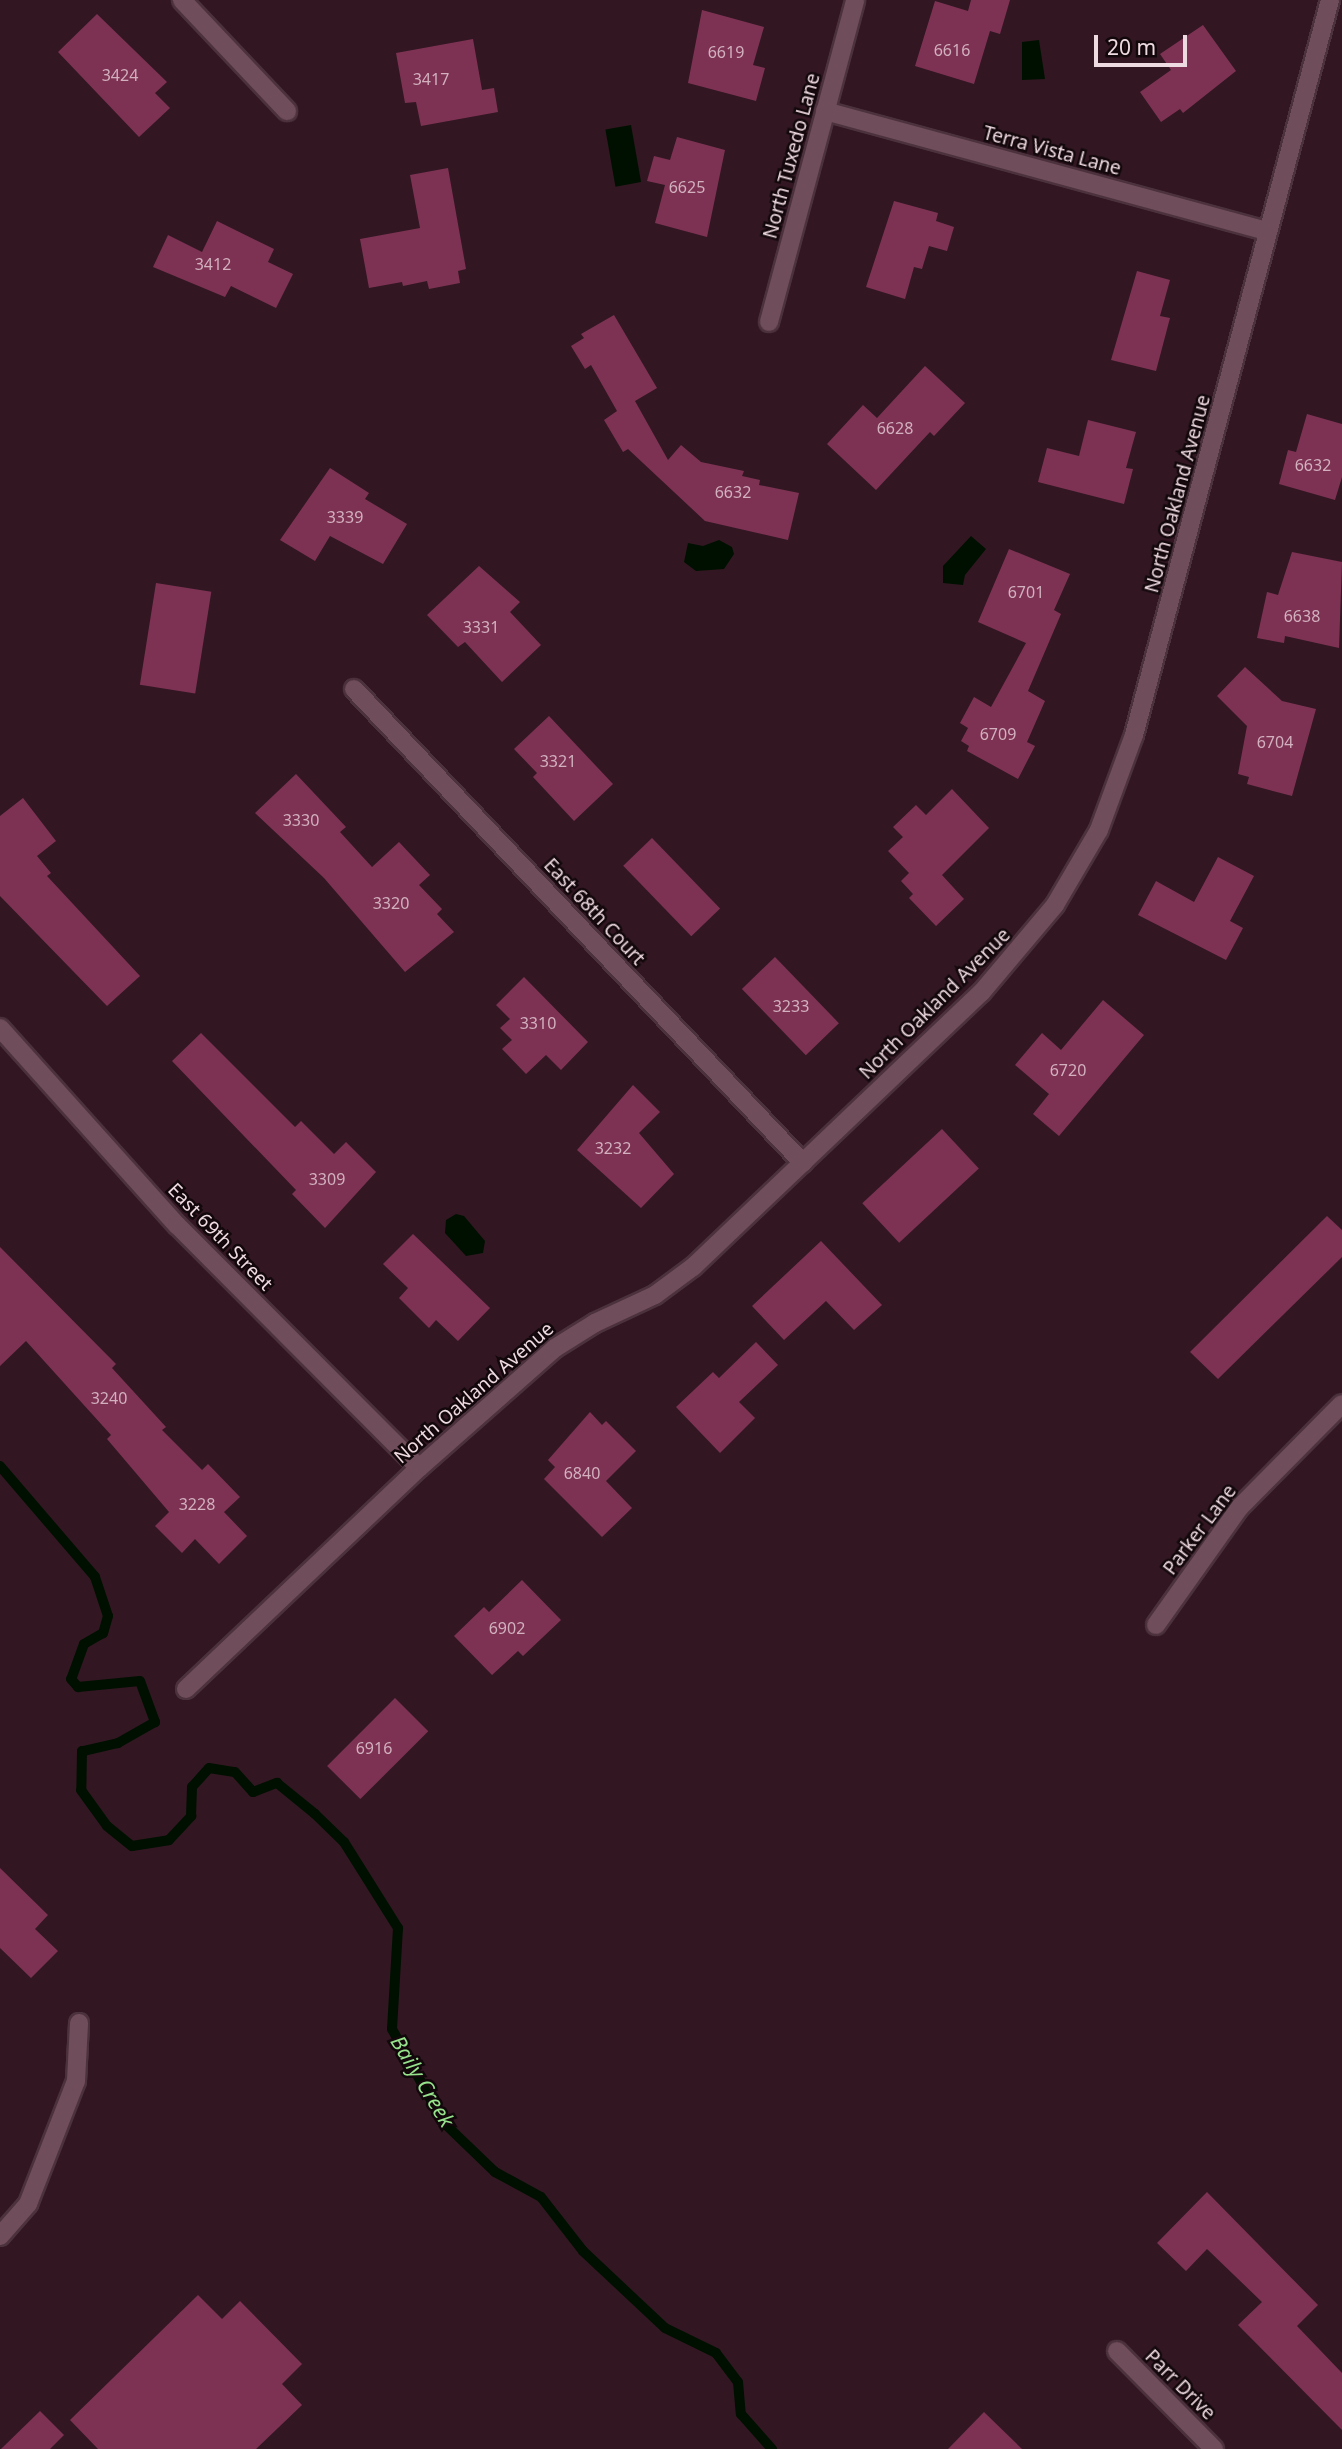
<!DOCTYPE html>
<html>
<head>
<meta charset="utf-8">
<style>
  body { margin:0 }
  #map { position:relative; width:1342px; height:2449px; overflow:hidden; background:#321722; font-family:"Noto Sans",sans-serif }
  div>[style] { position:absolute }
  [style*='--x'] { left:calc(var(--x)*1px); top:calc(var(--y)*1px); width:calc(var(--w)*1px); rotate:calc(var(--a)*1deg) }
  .water>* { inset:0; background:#001000; transform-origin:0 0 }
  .stream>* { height:10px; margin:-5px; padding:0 5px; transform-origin:5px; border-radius:5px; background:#001000 }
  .building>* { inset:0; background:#7d3254; transform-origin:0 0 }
  .roads { filter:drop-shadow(2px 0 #4c323d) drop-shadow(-2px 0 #4c323d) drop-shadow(0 2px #4c323d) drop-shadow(0 -2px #4c323d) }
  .minor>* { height:18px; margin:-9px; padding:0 9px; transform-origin:9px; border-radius:9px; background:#704d5a }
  span { translate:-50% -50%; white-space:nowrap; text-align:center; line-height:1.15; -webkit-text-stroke:5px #12070b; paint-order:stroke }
  .number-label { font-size:16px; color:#d2b0be }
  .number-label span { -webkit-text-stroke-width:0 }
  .street-label { font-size:19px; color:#eedae1 }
  .water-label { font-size:21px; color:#96e38c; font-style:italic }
  .scale { position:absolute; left:1094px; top:35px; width:93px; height:32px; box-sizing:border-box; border:4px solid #eedae1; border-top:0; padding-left:9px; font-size:21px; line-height:24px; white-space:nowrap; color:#eedae1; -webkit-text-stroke:5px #12070b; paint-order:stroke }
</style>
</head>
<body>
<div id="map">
  <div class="water">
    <div style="clip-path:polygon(1039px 40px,1045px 79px,1022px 80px,1022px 42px)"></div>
    <div style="left:631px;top:125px;width:58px;height:26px;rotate:80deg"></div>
    <div style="clip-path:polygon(971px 536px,986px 549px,965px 575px,963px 585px,943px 583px,943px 566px)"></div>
    <div style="clip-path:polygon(719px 540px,732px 547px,734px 554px,724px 569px,696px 571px,684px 562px,688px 543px,703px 546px)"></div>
    <div style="clip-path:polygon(456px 1214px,464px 1216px,485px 1241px,483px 1253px,466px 1256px,445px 1233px,446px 1220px)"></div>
  </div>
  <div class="stream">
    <div style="--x:0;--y:1466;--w:146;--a:49.4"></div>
    <div style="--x:95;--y:1577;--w:41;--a:71.6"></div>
    <div style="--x:108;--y:1616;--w:18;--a:106"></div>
    <div style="--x:103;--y:1633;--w:22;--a:150"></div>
    <div style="--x:84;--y:1644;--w:37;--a:110"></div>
    <div style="--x:71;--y:1679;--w:11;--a:49"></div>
    <div style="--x:78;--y:1687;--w:62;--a:-5.5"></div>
    <div style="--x:140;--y:1681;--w:44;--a:69.9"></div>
    <div style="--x:155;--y:1722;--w:43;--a:150.4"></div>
    <div style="--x:118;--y:1743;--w:37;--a:167"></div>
    <div style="--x:82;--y:1751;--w:39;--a:91"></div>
    <div style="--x:81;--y:1790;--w:44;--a:54.2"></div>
    <div style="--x:107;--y:1826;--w:32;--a:39"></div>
    <div style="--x:132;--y:1846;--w:37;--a:-9"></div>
    <div style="--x:169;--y:1840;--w:33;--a:-47"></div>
    <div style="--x:191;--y:1816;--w:29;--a:-88"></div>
    <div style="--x:192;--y:1787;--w:25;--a:-48"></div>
    <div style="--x:209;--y:1768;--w:26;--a:9"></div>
    <div style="--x:235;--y:1772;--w:27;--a:48"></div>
    <div style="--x:253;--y:1792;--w:26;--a:-21"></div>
    <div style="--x:277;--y:1783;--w:49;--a:39.2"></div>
    <div style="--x:315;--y:1814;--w:40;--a:44"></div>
    <div style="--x:344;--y:1842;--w:102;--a:57.9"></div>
    <div style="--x:398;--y:1928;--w:101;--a:93.4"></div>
    <div style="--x:392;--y:2029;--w:106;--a:61.3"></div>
    <div style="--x:443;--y:2122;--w:72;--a:43.9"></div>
    <div style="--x:495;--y:2172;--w:52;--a:28.5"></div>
    <div style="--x:541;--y:2197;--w:68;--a:52.1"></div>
    <div style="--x:583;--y:2251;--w:112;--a:43.2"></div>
    <div style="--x:665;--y:2328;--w:57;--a:26.1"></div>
    <div style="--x:716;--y:2353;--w:36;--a:53"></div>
    <div style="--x:738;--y:2382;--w:32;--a:85"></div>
    <div style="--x:741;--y:2414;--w:47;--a:48.5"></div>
  </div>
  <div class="building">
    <div style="clip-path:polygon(971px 0,1010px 0,1000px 34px,990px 31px,974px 84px,915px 66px,935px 1px,968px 11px)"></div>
    <div style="clip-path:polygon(702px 10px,764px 27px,753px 65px,765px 68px,756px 101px,688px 83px)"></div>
    <div style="clip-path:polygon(97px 14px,167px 82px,155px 93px,170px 108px,139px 137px,58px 52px)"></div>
    <div style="clip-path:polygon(1203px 25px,1236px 71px,1183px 113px,1180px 109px,1161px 122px,1140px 92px,1171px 70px,1160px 54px)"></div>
    <div style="clip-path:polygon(473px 39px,482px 90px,494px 88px,498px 112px,421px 126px,416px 102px,405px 103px,396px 53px)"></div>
    <div style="clip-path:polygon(677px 137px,725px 150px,707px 237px,655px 223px,665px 185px,647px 181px,654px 156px,670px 160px)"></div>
    <div style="clip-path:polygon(448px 168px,466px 269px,458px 271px,460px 283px,429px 289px,427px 281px,403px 286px,402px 282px,369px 288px,360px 239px,420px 228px,410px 175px)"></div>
    <div style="clip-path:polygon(894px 201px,938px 213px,936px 221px,954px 227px,947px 251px,929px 246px,922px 269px,914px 267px,905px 299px,866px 287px)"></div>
    <div style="clip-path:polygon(217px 221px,274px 249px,268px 262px,293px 274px,276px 308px,231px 286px,225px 297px,153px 267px,168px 235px,202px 252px)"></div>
    <div style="clip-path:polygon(1137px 271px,1170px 280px,1160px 316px,1170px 318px,1156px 371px,1111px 360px)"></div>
    <div style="clip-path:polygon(614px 315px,657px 388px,635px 401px,668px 460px,681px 445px,701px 462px,744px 471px,742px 476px,760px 480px,759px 485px,799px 493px,788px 540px,705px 521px,628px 449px,623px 452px,604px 420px,617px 411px,591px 365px,585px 369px,571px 346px,584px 338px,581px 334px)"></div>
    <div style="clip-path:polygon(925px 366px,965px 403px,934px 436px,930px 432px,876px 490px,827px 444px,863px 405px,877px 418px)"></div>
    <div style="clip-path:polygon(1307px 414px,1342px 424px,1342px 477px,1335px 500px,1279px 484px,1288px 450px,1296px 452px)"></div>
    <div style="clip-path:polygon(1088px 420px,1136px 432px,1126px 468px,1133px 469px,1124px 504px,1038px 482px,1047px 448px,1079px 456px)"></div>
    <div style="clip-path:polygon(330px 468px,369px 493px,365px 499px,407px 524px,383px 564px,330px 536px,315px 561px,280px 540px)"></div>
    <div style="clip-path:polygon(1009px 549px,1070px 574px,1054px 610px,1061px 614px,1028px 691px,1045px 701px,1027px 742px,1035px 746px,1018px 779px,967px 751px,969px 746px,961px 741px,968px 728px,960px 723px,974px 697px,991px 707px,1026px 643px,978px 622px)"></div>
    <div style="clip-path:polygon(1292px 552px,1342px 562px,1339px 648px,1285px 636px,1284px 643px,1257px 638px,1267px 592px,1278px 595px)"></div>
    <div style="clip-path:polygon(479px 566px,520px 602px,510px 612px,541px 645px,502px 682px,465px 642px,458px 647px,427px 615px)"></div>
    <div style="left:156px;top:583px;width:56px;height:103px;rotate:9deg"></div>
    <div style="clip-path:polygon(1245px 667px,1282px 701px,1316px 709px,1292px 796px,1247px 784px,1249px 777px,1238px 774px,1247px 726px,1217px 696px)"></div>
    <div style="clip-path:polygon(549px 716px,613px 784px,574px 821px,533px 777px,537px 773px,514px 749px)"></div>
    <div style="clip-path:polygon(296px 774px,346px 827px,340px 832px,372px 867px,399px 842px,430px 875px,419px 885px,442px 909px,437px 914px,454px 932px,405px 972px,324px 878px,255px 813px)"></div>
    <div style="clip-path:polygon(952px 789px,989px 828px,942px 875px,964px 899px,936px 926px,909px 898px,913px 894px,901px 881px,909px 873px,888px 851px,903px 837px,893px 827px,916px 805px,926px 815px)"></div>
    <div style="clip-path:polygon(23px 798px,56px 841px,37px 856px,51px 873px,47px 876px,140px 976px,107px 1006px,0 896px,0 816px)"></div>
    <div style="left:652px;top:838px;width:98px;height:40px;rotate:46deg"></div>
    <div style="clip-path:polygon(1218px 857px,1254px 876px,1230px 921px,1243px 928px,1226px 960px,1138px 915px,1156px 881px,1194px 902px)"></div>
    <div style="left:775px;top:957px;width:92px;height:46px;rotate:46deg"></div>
    <div style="clip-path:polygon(524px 977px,588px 1042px,561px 1070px,546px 1055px,526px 1074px,502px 1049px,512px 1040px,500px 1028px,510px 1019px,496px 1005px)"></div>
    <div style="clip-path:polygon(1103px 1000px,1144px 1035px,1059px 1136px,1033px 1114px,1049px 1094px,1015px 1065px,1042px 1033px,1061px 1050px)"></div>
    <div style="clip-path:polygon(201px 1033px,295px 1127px,301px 1121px,334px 1154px,346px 1142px,376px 1172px,325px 1228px,292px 1194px,296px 1190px,172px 1061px)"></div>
    <div style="clip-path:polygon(633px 1085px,660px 1112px,639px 1133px,674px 1174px,641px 1208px,577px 1150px)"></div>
    <div style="left:942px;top:1129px;width:54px;height:109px;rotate:47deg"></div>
    <div style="clip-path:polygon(1327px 1216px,1342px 1230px,1342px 1257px,1218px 1379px,1190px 1352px)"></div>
    <div style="clip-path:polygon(413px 1234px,490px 1308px,458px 1341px,436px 1320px,429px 1328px,399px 1298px,408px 1288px,383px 1264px)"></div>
    <div style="clip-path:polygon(821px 1241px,882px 1305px,854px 1330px,826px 1301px,784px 1340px,752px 1306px)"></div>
    <div style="clip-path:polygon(0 1247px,116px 1364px,112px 1368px,166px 1427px,162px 1430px,202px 1470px,208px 1464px,240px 1497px,224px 1512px,247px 1536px,219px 1564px,195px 1539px,182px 1553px,155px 1526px,169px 1512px,107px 1439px,111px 1435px,26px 1341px,0 1366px)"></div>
    <div style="clip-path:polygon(756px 1342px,778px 1365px,739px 1402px,755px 1418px,720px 1453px,676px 1407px,713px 1372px,719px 1378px)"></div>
    <div style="clip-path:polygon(590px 1412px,602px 1425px,606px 1421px,636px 1451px,606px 1481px,632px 1508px,602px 1537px,544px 1479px,555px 1467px,548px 1460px)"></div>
    <div style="clip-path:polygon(522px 1580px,561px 1620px,523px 1656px,518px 1651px,492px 1675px,454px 1636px,484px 1607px,489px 1612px)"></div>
    <div style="left:395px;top:1698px;width:47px;height:96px;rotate:45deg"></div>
    <div style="clip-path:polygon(0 1868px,48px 1915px,35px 1929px,58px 1951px,31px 1978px,0 1948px)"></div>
    <div style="clip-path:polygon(1207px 2192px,1318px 2305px,1297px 2326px,1342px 2373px,1342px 2430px,1238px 2325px,1262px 2302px,1207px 2249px,1186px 2271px,1157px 2243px)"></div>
    <div style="clip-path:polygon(198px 2295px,222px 2319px,240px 2301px,302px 2364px,282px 2384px,302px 2405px,256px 2449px,98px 2449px,70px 2420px)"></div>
    <div style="clip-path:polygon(40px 2411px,64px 2435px,50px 2449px,1px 2449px)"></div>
    <div style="clip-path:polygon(984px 2412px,1022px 2449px,948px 2449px)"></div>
  </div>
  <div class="roads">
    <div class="minor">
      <div style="--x:182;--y:0;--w:153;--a:46.6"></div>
      <div style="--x:825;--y:111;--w:459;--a:15.2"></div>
      <div style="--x:769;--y:322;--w:333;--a:-75"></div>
      <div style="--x:354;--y:689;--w:653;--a:46.55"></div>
      <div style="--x:0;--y:1028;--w:265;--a:48.1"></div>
      <div style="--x:177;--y:1225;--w:343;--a:45.1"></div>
      <div style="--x:1156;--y:1625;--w:143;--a:-54.6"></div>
      <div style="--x:1239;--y:1508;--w:146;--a:-45.3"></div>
      <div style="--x:186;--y:1689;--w:321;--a:-43.5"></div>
      <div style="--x:419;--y:1468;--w:181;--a:-41.4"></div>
      <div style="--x:555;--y:1348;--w:47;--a:-32"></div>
      <div style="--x:595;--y:1323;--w:66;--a:-25"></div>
      <div style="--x:655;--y:1295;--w:47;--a:-36.4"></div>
      <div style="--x:693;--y:1267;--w:398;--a:-43.6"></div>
      <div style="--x:981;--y:993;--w:115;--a:-49.9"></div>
      <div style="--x:1055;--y:905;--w:87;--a:-59.6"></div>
      <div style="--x:1099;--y:830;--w:101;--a:-69.8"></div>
      <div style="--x:1134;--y:735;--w:761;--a:-75.07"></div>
      <div style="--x:0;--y:2236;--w:43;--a:-48.8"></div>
      <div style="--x:28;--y:2204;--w:132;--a:-68.7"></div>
      <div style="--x:76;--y:2081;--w:58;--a:-87"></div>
      <div style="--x:1117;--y:2351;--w:138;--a:45.3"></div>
    </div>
  </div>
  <div class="number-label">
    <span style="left:952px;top:50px">6616</span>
    <span style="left:726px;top:52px">6619</span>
    <span style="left:120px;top:75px">3424</span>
    <span style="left:431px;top:79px">3417</span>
    <span style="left:687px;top:187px">6625</span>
    <span style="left:213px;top:264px">3412</span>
    <span style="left:895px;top:428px">6628</span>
    <span style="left:1313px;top:465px">6632</span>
    <span style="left:733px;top:492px">6632</span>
    <span style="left:345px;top:517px">3339</span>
    <span style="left:1026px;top:592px">6701</span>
    <span style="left:1302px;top:616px">6638</span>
    <span style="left:481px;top:627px">3331</span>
    <span style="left:998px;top:734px">6709</span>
    <span style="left:1275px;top:742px">6704</span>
    <span style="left:558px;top:761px">3321</span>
    <span style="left:301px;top:820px">3330</span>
    <span style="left:391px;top:903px">3320</span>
    <span style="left:791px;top:1006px">3233</span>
    <span style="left:538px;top:1023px">3310</span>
    <span style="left:1068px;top:1070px">6720</span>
    <span style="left:613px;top:1148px">3232</span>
    <span style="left:327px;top:1179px">3309</span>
    <span style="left:109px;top:1398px">3240</span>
    <span style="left:582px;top:1473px">6840</span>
    <span style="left:197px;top:1504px">3228</span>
    <span style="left:507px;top:1628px">6902</span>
    <span style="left:374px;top:1748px">6916</span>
  </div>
  <div class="street-label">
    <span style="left:1052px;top:151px;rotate:15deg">Terra Vista Lane</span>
    <span style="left:792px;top:156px;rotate:-75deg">North Tuxedo Lane</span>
    <span style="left:1178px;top:494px;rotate:-75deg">North Oakland Avenue</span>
    <span style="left:594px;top:912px;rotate:47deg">East 68th Court</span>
    <span style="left:935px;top:1004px;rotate:-45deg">North Oakland Avenue</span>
    <span style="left:220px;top:1237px;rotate:46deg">East 69th Street</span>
    <span style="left:474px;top:1393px;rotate:-41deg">North Oakland Avenue</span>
    <span style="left:1200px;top:1530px;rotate:-53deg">Parker Lane</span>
    <span style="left:1180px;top:2385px;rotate:45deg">Parr Drive</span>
  </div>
  <div class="water-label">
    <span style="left:423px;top:2081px;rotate:59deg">Baily Creek</span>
  </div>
  <div class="scale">20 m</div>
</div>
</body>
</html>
